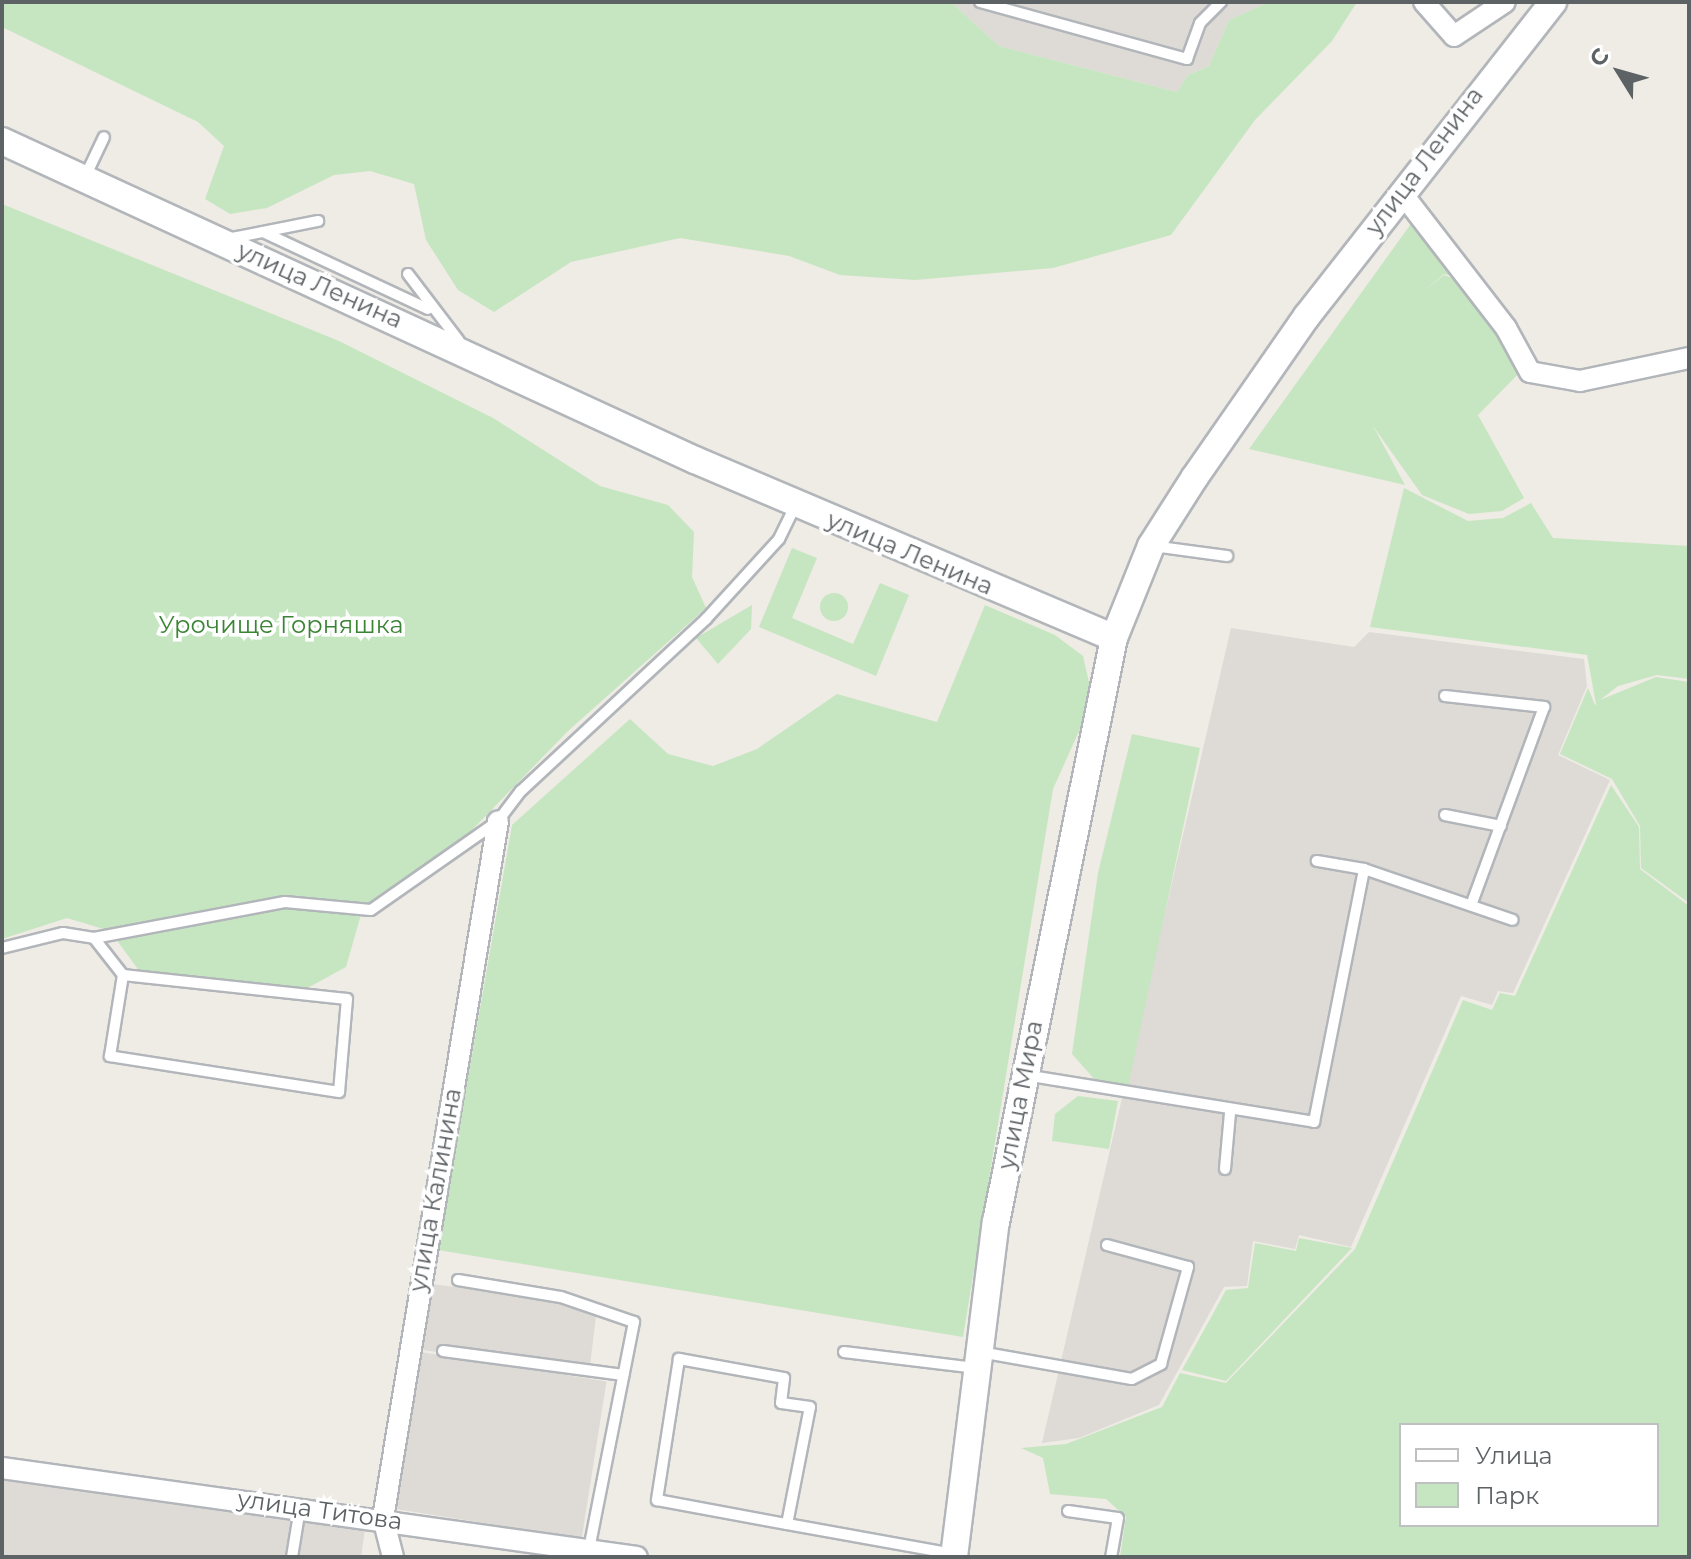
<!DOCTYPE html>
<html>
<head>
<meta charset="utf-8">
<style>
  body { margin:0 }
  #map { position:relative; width:1691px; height:1559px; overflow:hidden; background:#efebe5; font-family:Montserrat,sans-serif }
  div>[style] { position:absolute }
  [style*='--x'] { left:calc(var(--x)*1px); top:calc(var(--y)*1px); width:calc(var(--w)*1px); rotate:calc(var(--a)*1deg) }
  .industrial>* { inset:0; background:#dedbd7; transform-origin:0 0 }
  .green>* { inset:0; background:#c6e6c1 }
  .round { border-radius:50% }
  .roads { filter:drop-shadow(2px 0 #b2b6ba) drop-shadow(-2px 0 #b2b6ba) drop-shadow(0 2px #b2b6ba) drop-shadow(0 -2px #b2b6ba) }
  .service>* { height:10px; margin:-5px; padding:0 5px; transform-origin:5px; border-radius:5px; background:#fff }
  .minor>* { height:20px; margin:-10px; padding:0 10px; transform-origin:10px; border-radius:10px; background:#fff }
  .secondary>* { height:26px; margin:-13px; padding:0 13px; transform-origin:13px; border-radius:13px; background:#fff }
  span { translate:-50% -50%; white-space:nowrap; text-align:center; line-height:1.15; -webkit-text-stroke:7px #fff; paint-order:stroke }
  .street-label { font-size:24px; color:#5d6265 }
  .park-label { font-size:24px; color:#3b8435 }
  .frame { position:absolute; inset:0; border:4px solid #5d6265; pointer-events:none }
  .legend { position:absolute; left:1399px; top:1423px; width:260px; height:104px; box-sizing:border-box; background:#fff; border:2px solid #bec0c1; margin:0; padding:10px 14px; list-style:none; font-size:24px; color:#5d6265 }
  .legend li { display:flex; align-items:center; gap:16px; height:40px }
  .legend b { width:40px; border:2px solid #bec0c1 }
  .north { position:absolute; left:1579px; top:32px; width:80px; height:80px; -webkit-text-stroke:6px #fff; paint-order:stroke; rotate:307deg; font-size:22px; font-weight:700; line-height:32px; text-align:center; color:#5d6265 }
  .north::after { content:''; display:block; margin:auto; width:28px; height:36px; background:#5d6265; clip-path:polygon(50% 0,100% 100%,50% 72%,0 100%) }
</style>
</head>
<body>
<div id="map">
  <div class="industrial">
    <div style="clip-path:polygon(951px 2px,1269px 2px,1229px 20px,1209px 66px,1188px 75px,1177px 92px,999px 46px)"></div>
    <div style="clip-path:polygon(1231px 628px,1354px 647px,1369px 632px,1584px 659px,1587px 686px,1558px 755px,1610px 780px,1513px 993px,1498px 991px,1492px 1005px,1461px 996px,1351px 1247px,1299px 1235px,1295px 1249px,1253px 1241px,1247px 1286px,1224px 1287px,1159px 1405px,1079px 1438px,1042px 1443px)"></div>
    <div style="clip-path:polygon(433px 1284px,569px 1303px,596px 1316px,589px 1374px,423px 1350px)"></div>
    <div style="left:408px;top:1350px;width:201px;height:159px;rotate:9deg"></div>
    <div style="clip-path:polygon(2px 1480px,365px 1529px,361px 1557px,2px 1557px)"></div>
  </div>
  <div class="green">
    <div style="clip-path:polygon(2px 2px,951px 2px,999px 46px,1177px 92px,1188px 75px,1209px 66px,1229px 20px,1269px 2px,1357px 2px,1332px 41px,1255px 120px,1171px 235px,1053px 268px,915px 280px,840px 275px,789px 256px,680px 238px,571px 262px,494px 312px,458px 290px,426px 240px,414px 184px,370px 171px,334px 175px,267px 208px,230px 214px,205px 199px,224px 146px,198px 122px,2px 27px)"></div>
    <div style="clip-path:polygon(2px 204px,339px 341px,493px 418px,600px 486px,668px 505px,694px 532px,692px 577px,706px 608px,568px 731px,470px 832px,362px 911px,346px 967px,302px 991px,140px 972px,110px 931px,67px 918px,2px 939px)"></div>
    <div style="clip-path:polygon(1413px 221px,1458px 277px,1444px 274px,1425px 290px,1444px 275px,1461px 281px,1527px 365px,1478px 415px,1524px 498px,1502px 511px,1469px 514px,1422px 495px,1373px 426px,1405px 485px,1249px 449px)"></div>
    <div style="clip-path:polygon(1404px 488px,1468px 521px,1503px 518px,1531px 503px,1553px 538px,1689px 546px,1689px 679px,1657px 675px,1618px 686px,1600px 700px,1656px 677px,1689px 682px,1689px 903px,1641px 868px,1640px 826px,1612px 779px,1560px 754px,1588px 688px,1595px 705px,1596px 704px,1587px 655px,1370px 627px)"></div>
    <div style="clip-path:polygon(792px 548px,817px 558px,792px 618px,853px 644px,880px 583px,909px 595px,876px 676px,759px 627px)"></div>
    <div class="round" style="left:820px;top:593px;width:28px;height:28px"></div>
    <div style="clip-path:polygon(752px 605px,751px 629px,718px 664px,696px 638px)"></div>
    <div style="clip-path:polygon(985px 605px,1055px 635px,1083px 656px,1093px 700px,1053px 789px,963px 1337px,438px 1250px,512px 825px,630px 719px,668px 754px,713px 766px,757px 749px,837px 694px,937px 722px)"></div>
    <div style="clip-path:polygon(1132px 734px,1200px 748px,1128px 1087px,1096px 1081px,1072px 1054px,1098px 873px)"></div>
    <div style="clip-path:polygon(evenodd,1611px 785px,1639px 827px,1640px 869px,1689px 906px,1689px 1557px,1120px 1557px,1126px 1517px,1106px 1499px,1050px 1494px,1043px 1458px,1021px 1448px,1066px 1444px,1162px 1407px,1180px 1373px,1226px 1383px,1355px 1249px,1463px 1000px,1492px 1010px,1500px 993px,1515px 996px,1611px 785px,1401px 1425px,1657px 1425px,1657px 1525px,1401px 1525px,1401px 1425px)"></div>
    <div style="clip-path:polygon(1078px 1096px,1118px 1101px,1109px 1149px,1052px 1141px,1055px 1114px)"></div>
    <div style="clip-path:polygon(1299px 1238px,1352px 1248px,1226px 1381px,1182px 1370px,1226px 1290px,1248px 1288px,1255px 1243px,1296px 1251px)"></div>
  </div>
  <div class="roads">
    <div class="service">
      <div style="--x:980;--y:2;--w:215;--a:15.4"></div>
      <div style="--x:1187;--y:59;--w:38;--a:-70"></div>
      <div style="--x:1200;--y:23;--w:30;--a:-45"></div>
      <div style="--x:85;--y:177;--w:44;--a:-64.6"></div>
      <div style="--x:263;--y:232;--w:182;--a:25"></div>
      <div style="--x:227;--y:239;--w:93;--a:-11.2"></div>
      <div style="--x:408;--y:274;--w:84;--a:52.7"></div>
      <div style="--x:1153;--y:546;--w:75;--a:7.7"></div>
      <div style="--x:1445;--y:696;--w:100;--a:6.3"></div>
      <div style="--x:1544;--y:707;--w:209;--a:110.2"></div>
      <div style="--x:1445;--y:815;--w:57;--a:11.1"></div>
      <div style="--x:1364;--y:869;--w:157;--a:18.9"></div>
      <div style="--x:94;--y:938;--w:194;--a:-10.7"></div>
      <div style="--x:285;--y:902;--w:86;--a:5.3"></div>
      <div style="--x:371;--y:910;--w:155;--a:-35"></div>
      <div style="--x:498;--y:821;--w:38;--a:-53"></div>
      <div style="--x:521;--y:791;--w:253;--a:-42.9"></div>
      <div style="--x:706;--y:619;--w:108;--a:-47.6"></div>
      <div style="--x:779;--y:539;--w:39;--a:-64"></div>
      <div style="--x:2;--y:948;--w:63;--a:-13.8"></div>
      <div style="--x:63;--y:933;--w:31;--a:9"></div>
      <div style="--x:94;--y:938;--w:47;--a:51.9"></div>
      <div style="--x:123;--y:975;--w:225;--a:6.1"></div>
      <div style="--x:347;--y:999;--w:93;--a:94.9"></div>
      <div style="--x:339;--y:1092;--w:232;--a:-171.1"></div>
      <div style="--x:110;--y:1056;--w:82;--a:-80.9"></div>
      <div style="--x:1025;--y:1075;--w:293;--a:9.2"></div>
      <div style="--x:1314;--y:1122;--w:258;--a:-78.8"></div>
      <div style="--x:1364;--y:869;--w:48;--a:-170.3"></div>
      <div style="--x:1225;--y:1169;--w:56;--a:-84.9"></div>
      <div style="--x:458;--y:1280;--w:104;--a:9.4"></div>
      <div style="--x:561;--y:1297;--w:77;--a:18.9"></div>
      <div style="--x:634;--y:1322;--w:232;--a:101.2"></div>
      <div style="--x:443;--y:1351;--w:182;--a:7.6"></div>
      <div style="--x:844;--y:1352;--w:134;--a:6.9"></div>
      <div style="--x:980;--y:1352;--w:154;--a:10.1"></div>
      <div style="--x:1132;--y:1379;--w:33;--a:-27"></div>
      <div style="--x:1161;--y:1364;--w:101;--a:-74.4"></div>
      <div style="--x:1188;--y:1267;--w:84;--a:-164.8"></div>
      <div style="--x:1068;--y:1511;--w:50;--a:8"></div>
      <div style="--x:1118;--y:1518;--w:40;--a:100"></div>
      <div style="--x:787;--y:1524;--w:119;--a:-78.9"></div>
      <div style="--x:810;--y:1407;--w:29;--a:-172"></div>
      <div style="--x:781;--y:1403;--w:25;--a:-83"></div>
      <div style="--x:784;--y:1378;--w:107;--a:-169.7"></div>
      <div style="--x:679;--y:1359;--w:143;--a:98.9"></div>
      <div style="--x:657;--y:1500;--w:132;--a:10.5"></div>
      <div style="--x:787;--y:1524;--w:170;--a:10.2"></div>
      <div style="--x:292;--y:1557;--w:50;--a:-80.7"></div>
    </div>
    <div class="minor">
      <div style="--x:1424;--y:2;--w:45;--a:48.6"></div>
      <div style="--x:1454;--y:36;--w:61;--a:-33.7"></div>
      <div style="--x:1401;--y:192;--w:172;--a:52.3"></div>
      <div style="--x:1506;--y:328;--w:50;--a:61.4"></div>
      <div style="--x:1530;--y:372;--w:51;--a:10.2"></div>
      <div style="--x:1580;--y:381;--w:111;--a:-11.9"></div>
      <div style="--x:2;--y:1468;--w:641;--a:7.98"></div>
      <div style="--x:393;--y:1557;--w:40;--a:-104.4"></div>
      <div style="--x:383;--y:1518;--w:706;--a:-80.63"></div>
    </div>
    <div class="secondary">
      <div style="--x:2;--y:141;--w:763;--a:24.72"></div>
      <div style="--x:695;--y:460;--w:455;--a:23"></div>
      <div style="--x:954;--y:1557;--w:338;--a:-82.9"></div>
      <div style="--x:996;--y:1222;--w:596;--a:-78.58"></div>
      <div style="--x:1114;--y:638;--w:99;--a:-68.1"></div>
      <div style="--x:1151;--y:546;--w:82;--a:-57.5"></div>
      <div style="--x:1195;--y:477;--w:196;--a:-55.2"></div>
      <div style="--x:1307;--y:316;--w:399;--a:-51.9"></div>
    </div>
  </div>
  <div class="street-label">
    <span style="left:1424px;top:161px;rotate:-53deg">улица Ленина</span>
    <span style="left:320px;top:285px;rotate:24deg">улица Ленина</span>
    <span style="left:910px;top:553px;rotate:23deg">улица Ленина</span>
    <span style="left:1020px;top:1095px;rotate:-79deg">улица Мира</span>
    <span style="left:435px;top:1190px;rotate:-80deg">улица Калинина</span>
    <span style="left:320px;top:1510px;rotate:8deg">улица Титова</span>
  </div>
  <div class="park-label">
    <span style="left:281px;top:625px">Урочище Горняшка</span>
  </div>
  <div class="frame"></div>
  <ul class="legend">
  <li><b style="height:10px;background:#fff"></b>Улица</li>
  <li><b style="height:22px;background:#c6e6c1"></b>Парк</li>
  </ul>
  <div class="north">С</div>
</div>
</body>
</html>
